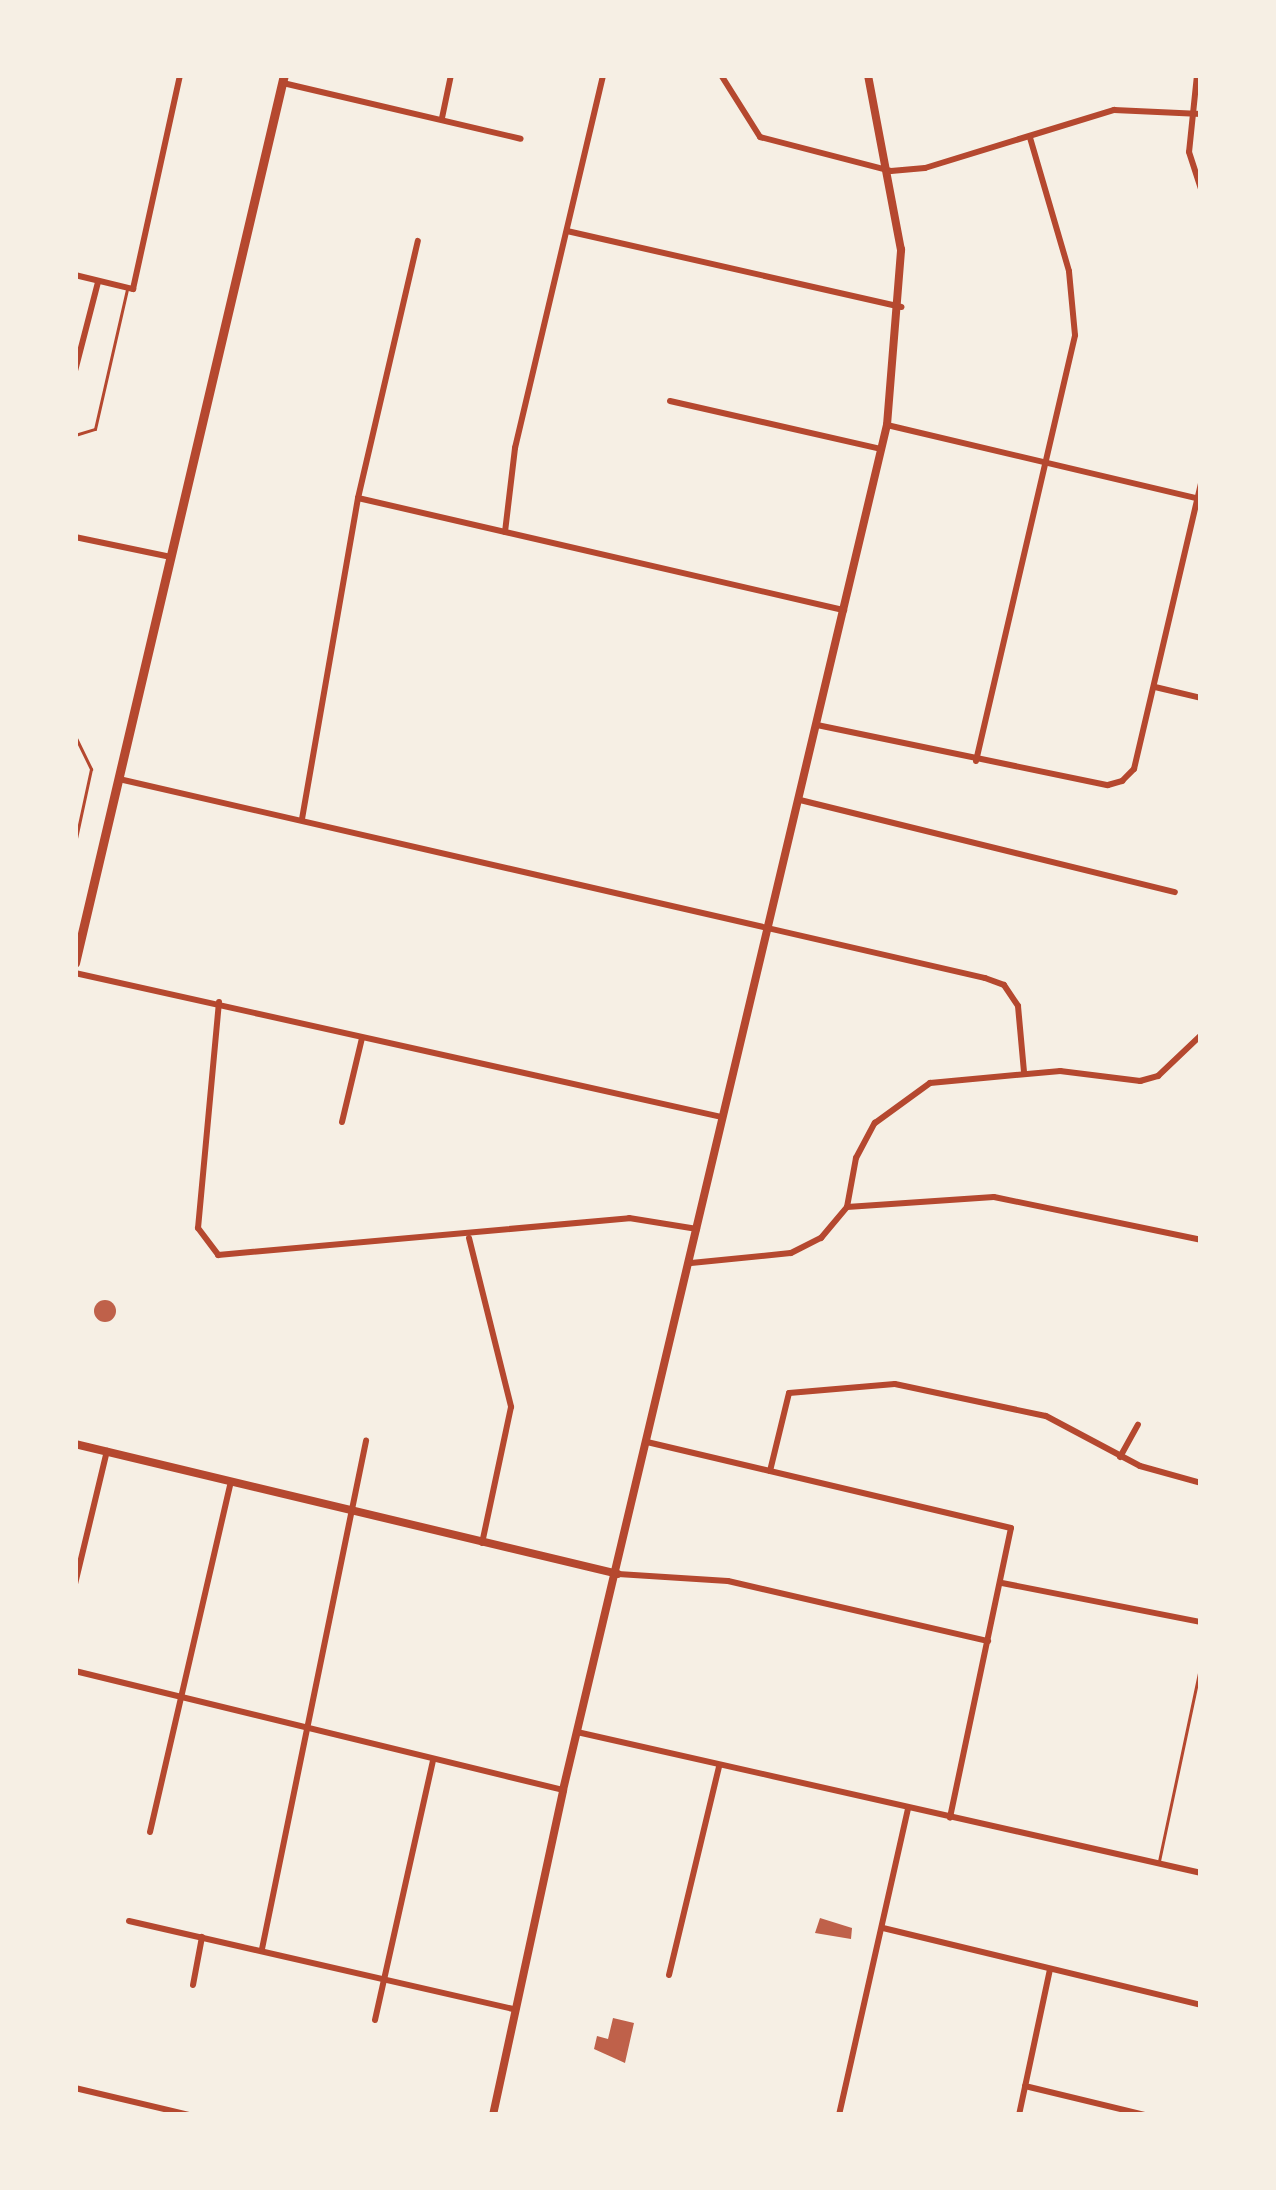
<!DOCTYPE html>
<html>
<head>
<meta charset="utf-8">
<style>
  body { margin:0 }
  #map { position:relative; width:1276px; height:2190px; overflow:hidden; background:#f6efe4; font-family:"Noto Sans",sans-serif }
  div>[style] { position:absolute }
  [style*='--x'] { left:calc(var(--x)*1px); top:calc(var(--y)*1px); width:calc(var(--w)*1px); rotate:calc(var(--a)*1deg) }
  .building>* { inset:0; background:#bf614a }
  .round { border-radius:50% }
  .service>* { height:3px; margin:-1.5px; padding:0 1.5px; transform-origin:1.5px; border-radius:1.5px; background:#b5482f }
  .minor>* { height:6px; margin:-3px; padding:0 3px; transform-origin:3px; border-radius:3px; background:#b5482f }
  .tertiary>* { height:8px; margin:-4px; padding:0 4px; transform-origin:4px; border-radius:4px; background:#b5482f }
  .secondary>* { height:9px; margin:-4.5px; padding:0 4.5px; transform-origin:4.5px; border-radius:4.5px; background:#b5482f }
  span { translate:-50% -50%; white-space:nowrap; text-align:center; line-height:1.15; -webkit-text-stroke:10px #f6efe4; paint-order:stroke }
  .frame { position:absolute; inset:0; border:78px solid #f6efe4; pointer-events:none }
</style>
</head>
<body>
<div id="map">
  <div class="building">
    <div class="round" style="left:94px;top:1300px;width:22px;height:22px"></div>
    <div style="clip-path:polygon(820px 1918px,852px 1928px,851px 1939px,815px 1933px)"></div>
    <div style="clip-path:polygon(613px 2018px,634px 2023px,625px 2063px,594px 2049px,597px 2036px,608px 2039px)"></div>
  </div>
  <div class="service">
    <div style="--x:75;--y:435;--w:21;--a:-17"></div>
    <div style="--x:95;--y:429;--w:144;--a:-77.1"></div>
    <div style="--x:75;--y:736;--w:37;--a:64"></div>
    <div style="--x:91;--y:769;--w:76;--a:102.2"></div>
    <div style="--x:1159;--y:1861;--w:202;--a:-78"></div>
  </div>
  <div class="minor">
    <div style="--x:721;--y:75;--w:73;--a:57.8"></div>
    <div style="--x:760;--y:137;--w:135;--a:14.5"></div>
    <div style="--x:891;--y:171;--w:34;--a:-5"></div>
    <div style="--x:925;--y:168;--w:198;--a:-17.1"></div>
    <div style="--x:1114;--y:110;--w:87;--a:2.6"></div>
    <div style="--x:1197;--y:75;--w:77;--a:95.9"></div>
    <div style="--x:1189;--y:152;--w:40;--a:72"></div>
    <div style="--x:283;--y:83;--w:244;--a:13.2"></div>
    <div style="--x:442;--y:118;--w:44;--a:-78.2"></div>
    <div style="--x:567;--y:231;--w:343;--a:12.8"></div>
    <div style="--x:75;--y:275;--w:60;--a:13.6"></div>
    <div style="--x:133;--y:289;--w:219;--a:-77.6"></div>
    <div style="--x:75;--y:371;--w:92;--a:-75.5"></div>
    <div style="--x:670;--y:401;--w:217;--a:12.8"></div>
    <div style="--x:887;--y:425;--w:321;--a:13.3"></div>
    <div style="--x:75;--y:454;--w:2;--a:90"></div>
    <div style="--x:358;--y:498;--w:499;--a:13"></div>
    <div style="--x:505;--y:532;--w:85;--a:-83.2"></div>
    <div style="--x:515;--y:448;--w:383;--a:-76.7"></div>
    <div style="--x:75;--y:537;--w:98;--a:11.8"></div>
    <div style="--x:1155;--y:687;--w:47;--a:13.4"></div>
    <div style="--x:817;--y:725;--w:297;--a:11.7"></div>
    <div style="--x:1108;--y:785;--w:15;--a:-16"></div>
    <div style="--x:1122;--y:781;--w:17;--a:-45"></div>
    <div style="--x:1134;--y:769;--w:293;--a:-76.8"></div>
    <div style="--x:976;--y:761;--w:437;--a:-76.9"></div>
    <div style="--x:1075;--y:335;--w:64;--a:-95.4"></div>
    <div style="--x:1069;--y:271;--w:139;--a:-106.3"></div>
    <div style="--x:119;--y:779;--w:889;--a:12.94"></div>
    <div style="--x:985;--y:978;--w:20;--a:20"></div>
    <div style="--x:1004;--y:985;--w:25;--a:56"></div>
    <div style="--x:1018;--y:1006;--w:66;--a:84.8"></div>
    <div style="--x:800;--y:800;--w:386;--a:13.8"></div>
    <div style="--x:302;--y:819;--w:326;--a:-80.1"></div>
    <div style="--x:358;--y:498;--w:264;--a:-76.9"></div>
    <div style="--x:75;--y:973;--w:663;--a:12.55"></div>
    <div style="--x:219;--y:1002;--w:227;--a:95.3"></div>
    <div style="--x:198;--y:1228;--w:34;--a:53"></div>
    <div style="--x:218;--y:1255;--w:413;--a:-5.1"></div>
    <div style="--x:629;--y:1218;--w:69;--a:9.2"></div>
    <div style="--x:342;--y:1122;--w:86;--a:-76.6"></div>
    <div style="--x:847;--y:1207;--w:147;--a:-3.9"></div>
    <div style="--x:994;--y:1197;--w:211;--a:11.7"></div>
    <div style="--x:469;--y:1238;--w:174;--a:76"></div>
    <div style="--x:511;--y:1407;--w:139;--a:102"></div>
    <div style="--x:691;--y:1263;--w:100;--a:-5.7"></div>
    <div style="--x:791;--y:1253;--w:34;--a:-27"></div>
    <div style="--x:821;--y:1238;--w:40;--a:-50"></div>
    <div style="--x:847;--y:1207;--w:50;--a:-79.6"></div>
    <div style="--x:856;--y:1158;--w:40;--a:-62"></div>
    <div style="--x:875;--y:1123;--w:68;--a:-36"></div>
    <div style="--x:930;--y:1083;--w:131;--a:-5.3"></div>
    <div style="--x:1060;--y:1071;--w:81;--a:7.1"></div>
    <div style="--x:1140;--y:1081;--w:19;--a:-16"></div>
    <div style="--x:1158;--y:1076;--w:59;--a:-43.6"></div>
    <div style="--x:647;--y:1442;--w:374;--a:13.3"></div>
    <div style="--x:1011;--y:1528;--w:296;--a:101.9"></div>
    <div style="--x:1120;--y:1457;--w:37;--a:-61"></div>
    <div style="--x:770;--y:1471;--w:80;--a:-76.3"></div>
    <div style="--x:789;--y:1393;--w:106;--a:-4.9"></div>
    <div style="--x:895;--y:1384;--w:154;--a:12"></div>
    <div style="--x:1046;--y:1416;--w:106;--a:28"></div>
    <div style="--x:1140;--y:1466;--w:63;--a:15.6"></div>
    <div style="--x:618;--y:1574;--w:110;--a:3.6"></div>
    <div style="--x:728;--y:1581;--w:267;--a:13"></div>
    <div style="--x:1002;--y:1583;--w:203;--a:11.1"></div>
    <div style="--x:75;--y:1584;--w:137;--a:-76.5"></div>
    <div style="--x:75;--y:1671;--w:502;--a:13.7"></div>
    <div style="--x:577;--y:1732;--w:640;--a:12.73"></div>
    <div style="--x:150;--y:1832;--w:360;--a:-77"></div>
    <div style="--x:129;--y:1921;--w:393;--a:12.9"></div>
    <div style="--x:883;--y:1928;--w:327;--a:13.6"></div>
    <div style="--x:262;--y:1949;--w:519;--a:-78.43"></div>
    <div style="--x:669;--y:1975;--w:215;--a:-76.5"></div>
    <div style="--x:193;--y:1985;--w:49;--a:-79.4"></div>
    <div style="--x:375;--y:2020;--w:265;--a:-77.4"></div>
    <div style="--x:1025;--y:2086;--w:123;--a:13.6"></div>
    <div style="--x:75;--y:2088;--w:117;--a:13.3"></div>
    <div style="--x:839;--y:2115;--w:315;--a:-77.3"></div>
    <div style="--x:1019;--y:2115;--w:149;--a:-78"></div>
  </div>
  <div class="tertiary">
    <div style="--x:75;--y:1444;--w:558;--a:13.46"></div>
    <div style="--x:493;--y:2115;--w:332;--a:-77.8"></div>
    <div style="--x:563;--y:1790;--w:1403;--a:-76.65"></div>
    <div style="--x:887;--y:425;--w:176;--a:-85.4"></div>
    <div style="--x:901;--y:250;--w:178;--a:-100.7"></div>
  </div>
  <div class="secondary">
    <div style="--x:75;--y:963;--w:912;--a:-76.76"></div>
  </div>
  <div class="frame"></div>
</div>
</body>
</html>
